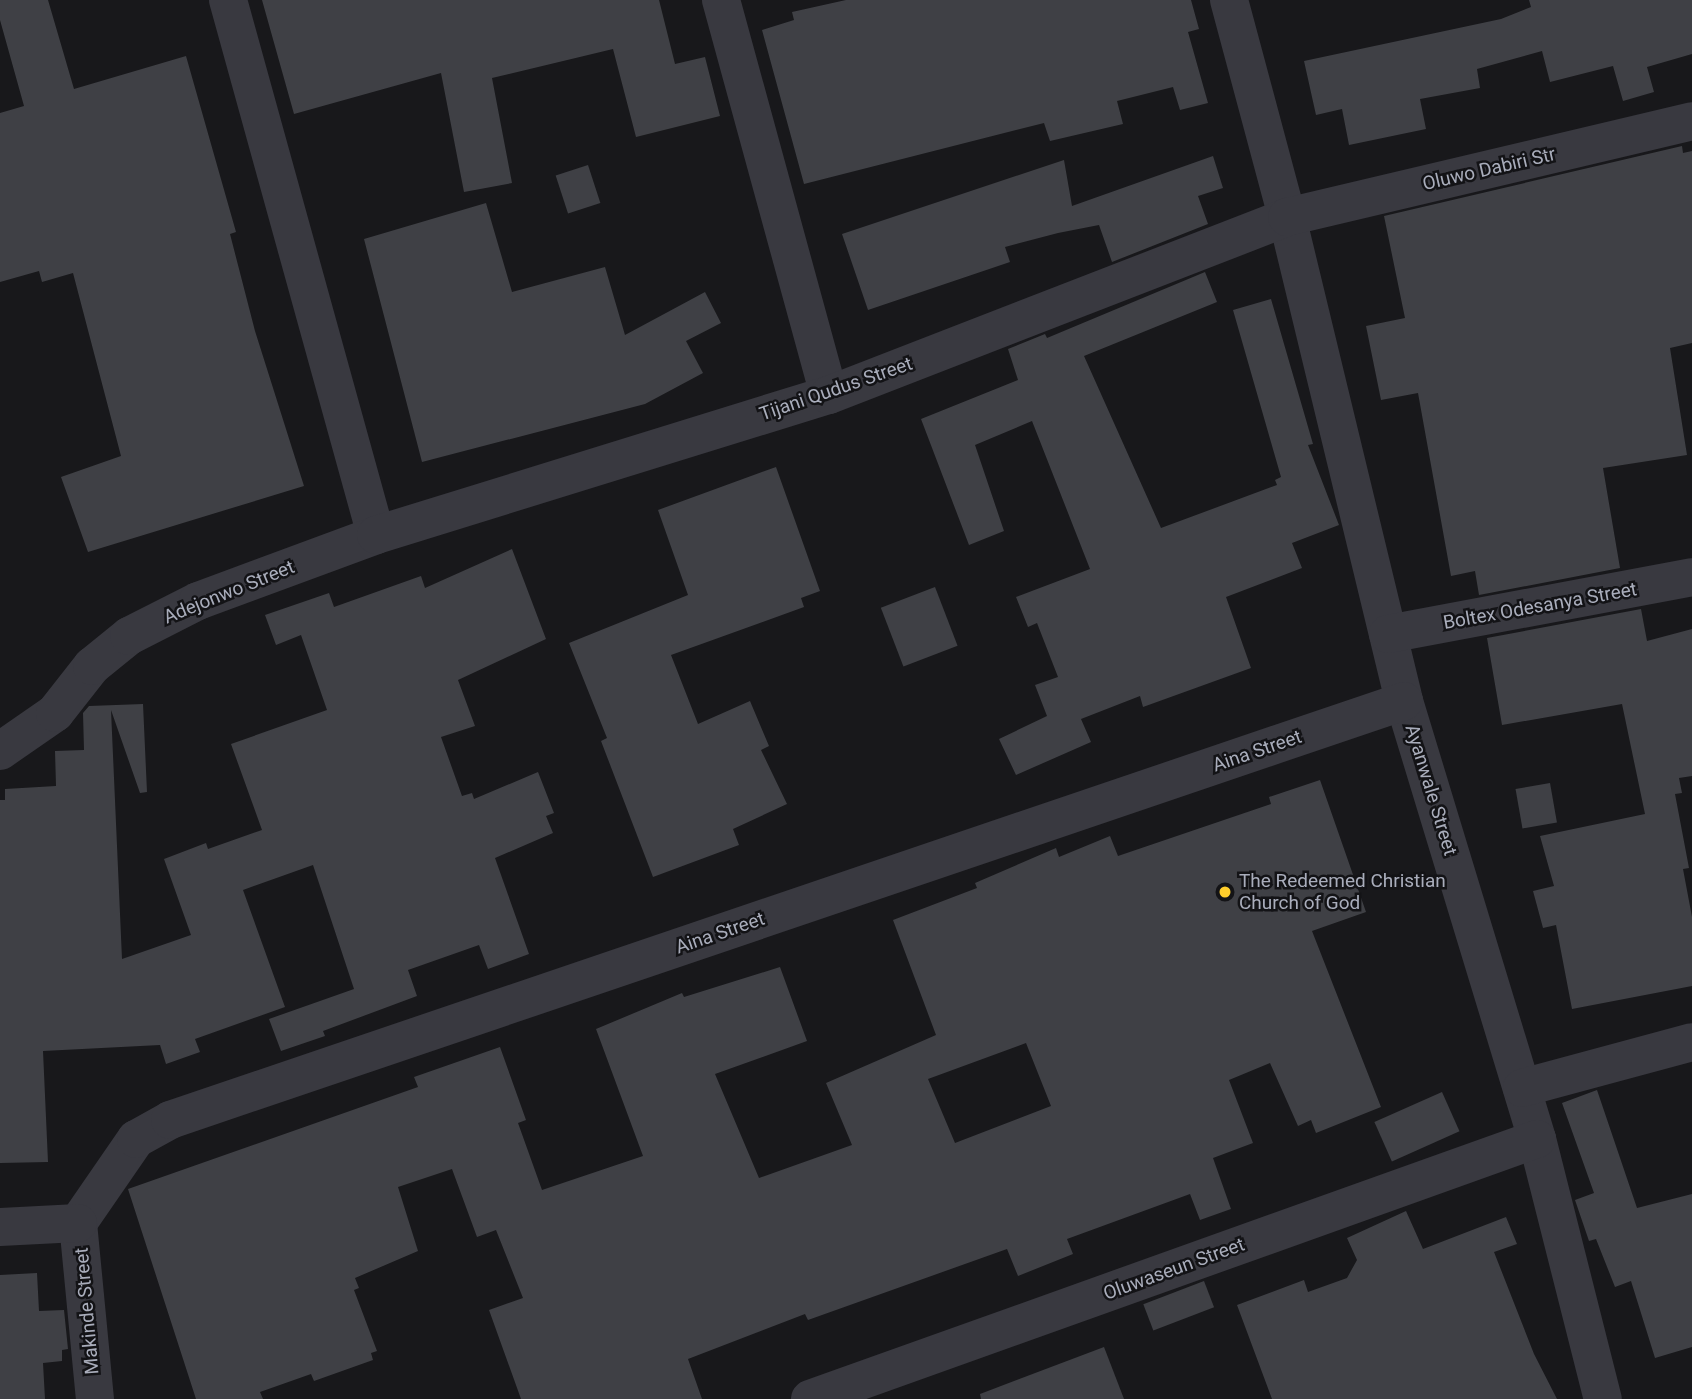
<!DOCTYPE html>
<html>
<head>
<meta charset="utf-8">
<style>
  body { margin:0 }
  #map { position:relative; width:1692px; height:1399px; overflow:hidden; background:#18181b; font-family:Roboto,sans-serif }
  div>[style] { position:absolute }
  [style*='--x'] { left:calc(var(--x)*1px); top:calc(var(--y)*1px); width:calc(var(--w)*1px); rotate:calc(var(--a)*1deg) }
  .building>* { inset:0; background:#3f4045; transform-origin:0 0 }
  .minor>* { height:38px; margin:-19px; padding:0 19px; transform-origin:19px; border-radius:19px; background:#393940 }
  .dots>* { width:19px; height:19px; translate:-50% -50%; box-sizing:border-box; border:4px solid #131316; border-radius:50% }
  span { translate:-50% -50%; white-space:nowrap; text-align:center; line-height:1.15; -webkit-text-stroke:5px #131316; paint-order:stroke }
  .street-label { font-size:19px; color:#a9adbb }
  .poi-label { font-size:19px; color:#a9adbb }
  .left { translate:0 -50%; text-align:left }
</style>
</head>
<body>
<div id="map">
  <div class="building">
    <div style="clip-path:polygon(0 0,48px 0,74px 89px,186px 56px,236px 232px,230px 234px,255px 331px,304px 486px,88px 552px,61px 477px,121px 456px,73px 273px,42px 282px,39px 271px,0 282px,0 113px,24px 106px,0 20px)"></div>
    <div style="clip-path:polygon(262px 0,659px 0,675px 64px,705px 57px,720px 116px,636px 137px,613px 49px,492px 78px,512px 183px,464px 192px,441px 73px,294px 114px)"></div>
    <div style="clip-path:polygon(846px 0,1191px 0,1199px 29px,1188px 32px,1208px 103px,1180px 110px,1173px 87px,1117px 101px,1123px 124px,1050px 141px,1044px 123px,804px 184px,762px 30px,794px 20px,792px 12px)"></div>
    <div style="clip-path:polygon(1529px 0,1692px 0,1692px 54px,1647px 67px,1654px 92px,1623px 101px,1613px 66px,1550px 82px,1542px 51px,1477px 69px,1480px 88px,1420px 99px,1426px 129px,1349px 145px,1342px 109px,1316px 115px,1304px 61px,1501px 19px,1531px 7px)"></div>
    <div style="clip-path:polygon(1682px 146px,1683px 153px,1692px 151px,1692px 343px,1670px 348px,1687px 455px,1603px 468px,1620px 568px,1479px 595px,1475px 571px,1451px 576px,1418px 393px,1381px 400px,1366px 326px,1405px 318px,1384px 216px)"></div>
    <div style="clip-path:polygon(1213px 156px,1223px 188px,1198px 196px,1208px 224px,1112px 262px,1099px 225px,1058px 233px,1005px 247px,1010px 262px,868px 310px,842px 234px,1064px 160px,1072px 206px)"></div>
    <div style="left:588px;top:165px;width:40px;height:34px;rotate:72deg"></div>
    <div style="clip-path:polygon(486px 203px,512px 292px,605px 267px,625px 335px,705px 292px,721px 323px,686px 341px,703px 373px,645px 404px,422px 462px,364px 239px)"></div>
    <div style="clip-path:polygon(1205px 272px,1217px 302px,1084px 356px,1161px 528px,1277px 485px,1275px 480px,1281px 477px,1233px 310px,1271px 299px,1313px 444px,1308px 445px,1339px 525px,1292px 543px,1302px 568px,1226px 597px,1251px 668px,1143px 707px,1140px 696px,1081px 719px,1091px 742px,1016px 775px,999px 739px,1047px 716px,1035px 685px,1058px 677px,1037px 623px,1028px 627px,1016px 597px,1090px 569px,1032px 421px,975px 445px,1004px 531px,969px 545px,921px 419px,1018px 380px,1008px 349px,1045px 334px,1047px 338px)"></div>
    <div style="clip-path:polygon(776px 467px,820px 591px,801px 598px,804px 607px,671px 655px,698px 724px,750px 701px,769px 746px,761px 750px,787px 804px,733px 829px,739px 845px,653px 877px,601px 741px,607px 738px,569px 643px,688px 595px,658px 510px)"></div>
    <div style="clip-path:polygon(512px 549px,546px 639px,458px 680px,475px 726px,441px 737px,462px 796px,472px 793px,474px 799px,538px 772px,554px 813px,546px 816px,553px 833px,495px 858px,529px 954px,488px 969px,479px 945px,408px 970px,417px 996px,323px 1031px,325px 1036px,281px 1051px,269px 1019px,354px 989px,313px 865px,243px 890px,285px 1007px,195px 1039px,200px 1052px,166px 1064px,160px 1045px,43px 1051px,48px 1162px,0 1163px,0 800px,5px 800px,5px 789px,56px 786px,55px 751px,84px 750px,83px 713px,89px 706px,143px 704px,147px 792px,140px 793px,111px 710px,122px 959px,191px 935px,164px 859px,206px 843px,208px 849px,262px 830px,231px 744px,327px 710px,301px 635px,276px 645px,265px 615px,329px 593px,334px 607px,421px 576px,425px 588px)"></div>
    <div style="left:935px;top:587px;width:63px;height:58px;rotate:69deg"></div>
    <div style="clip-path:polygon(1641px 609px,1647px 641px,1692px 629px,1692px 776px,1679px 778px,1682px 793px,1675px 794px,1689px 868px,1683px 869px,1692px 917px,1692px 986px,1572px 1009px,1556px 925px,1543px 928px,1533px 891px,1554px 886px,1540px 836px,1645px 814px,1622px 704px,1502px 725px,1487px 638px)"></div>
    <div style="clip-path:polygon(evenodd,1320px 780px,1366px 912px,1312px 931px,1381px 1107px,1316px 1133px,1311px 1120px,1298px 1126px,1270px 1063px,1229px 1080px,1253px 1143px,1213px 1158px,1231px 1209px,1200px 1220px,1190px 1194px,1067px 1239px,1073px 1254px,1018px 1276px,1007px 1249px,808px 1320px,805px 1314px,688px 1359px,702px 1399px,521px 1399px,489px 1310px,523px 1298px,496px 1230px,477px 1237px,452px 1169px,398px 1187px,418px 1251px,355px 1278px,359px 1288px,354px 1290px,377px 1351px,371px 1353px,373px 1360px,314px 1381px,311px 1374px,260px 1392px,263px 1399px,196px 1399px,128px 1189px,418px 1087px,414px 1077px,500px 1047px,526px 1120px,518px 1123px,542px 1190px,643px 1156px,596px 1029px,682px 993px,684px 997px,780px 967px,807px 1041px,715px 1074px,759px 1178px,852px 1145px,826px 1083px,936px 1035px,893px 920px,977px 888px,975px 883px,1056px 848px,1059px 857px,1110px 836px,1118px 856px,1271px 804px,1269px 797px,1320px 780px,1026px 1043px,1051px 1106px,955px 1143px,928px 1079px,1026px 1043px)"></div>
    <div style="left:1550px;top:783px;width:40px;height:35px;rotate:80deg"></div>
    <div style="clip-path:polygon(1597px 1090px,1637px 1208px,1692px 1194px,1692px 1347px,1655px 1358px,1631px 1281px,1615px 1287px,1596px 1239px,1589px 1241px,1575px 1200px,1594px 1193px,1562px 1103px)"></div>
    <div style="left:1442px;top:1092px;width:43px;height:74px;rotate:66deg"></div>
    <div style="clip-path:polygon(1406px 1211px,1423px 1249px,1506px 1217px,1517px 1244px,1494px 1252px,1534px 1354px,1557px 1399px,1272px 1399px,1237px 1305px,1304px 1280px,1308px 1292px,1347px 1278px,1357px 1260px,1347px 1238px)"></div>
    <div style="clip-path:polygon(37px 1273px,39px 1311px,64px 1310px,68px 1349px,62px 1350px,62px 1361px,43px 1363px,45px 1399px,0 1399px,0 1275px)"></div>
    <div style="left:1204px;top:1281px;width:28px;height:65px;rotate:69deg"></div>
    <div style="clip-path:polygon(1104px 1347px,1124px 1399px,981px 1399px,980px 1394px)"></div>
  </div>
  <div class="minor">
    <div style="--x:228;--y:0;--w:555;--a:74.54"></div>
    <div style="--x:721;--y:0;--w:409;--a:74.7"></div>
    <div style="--x:1229;--y:0;--w:225;--a:75"></div>
    <div style="--x:1287;--y:217;--w:498;--a:76.4"></div>
    <div style="--x:1404;--y:701;--w:458;--a:73.1"></div>
    <div style="--x:1537;--y:1139;--w:268;--a:75.8"></div>
    <div style="--x:1388;--y:634;--w:309;--a:-10.6"></div>
    <div style="--x:0;--y:751;--w:67;--a:-34.6"></div>
    <div style="--x:55;--y:713;--w:60;--a:-51.8"></div>
    <div style="--x:92;--y:666;--w:48;--a:-39"></div>
    <div style="--x:129;--y:636;--w:77;--a:-26.9"></div>
    <div style="--x:198;--y:601;--w:190;--a:-20.3"></div>
    <div style="--x:376;--y:535;--w:474;--a:-17.2"></div>
    <div style="--x:829;--y:395;--w:491;--a:-21.2"></div>
    <div style="--x:1287;--y:217;--w:416;--a:-13.3"></div>
    <div style="--x:1522;--y:1088;--w:176;--a:-15.1"></div>
    <div style="--x:78;--y:1223;--w:102;--a:-55.4"></div>
    <div style="--x:136;--y:1139;--w:39;--a:-29"></div>
    <div style="--x:170;--y:1120;--w:1303;--a:-18.75"></div>
    <div style="--x:78;--y:1223;--w:177;--a:84.5"></div>
    <div style="--x:0;--y:1227;--w:78;--a:-2.9"></div>
    <div style="--x:810;--y:1399;--w:772;--a:-19.68"></div>
  </div>
  <div class="dots">
    <div style="left:1225px;top:892px;background:#ffce2c"></div>
  </div>
  <div class="street-label">
    <span style="left:1489px;top:169px;rotate:-13deg">Oluwo Dabiri Str</span>
    <span style="left:836px;top:389px;rotate:-19deg">Tijani Qudus Street</span>
    <span style="left:229px;top:592px;rotate:-22deg">Adejonwo Street</span>
    <span style="left:1540px;top:606px;rotate:-10deg">Boltex Odesanya Street</span>
    <span style="left:1257px;top:751px;rotate:-19deg">Aina Street</span>
    <span style="left:1431px;top:790px;rotate:73deg">Ayanwale Street</span>
    <span style="left:720px;top:933px;rotate:-19deg">Aina Street</span>
    <span style="left:1174px;top:1269px;rotate:-20deg">Oluwaseun Street</span>
    <span style="left:87px;top:1311px;rotate:-95deg">Makinde Street</span>
  </div>
  <div class="poi-label">
    <span class="left" style="left:1239px;top:892px">The Redeemed Christian<br>Church of God</span>
  </div>
</div>
</body>
</html>
